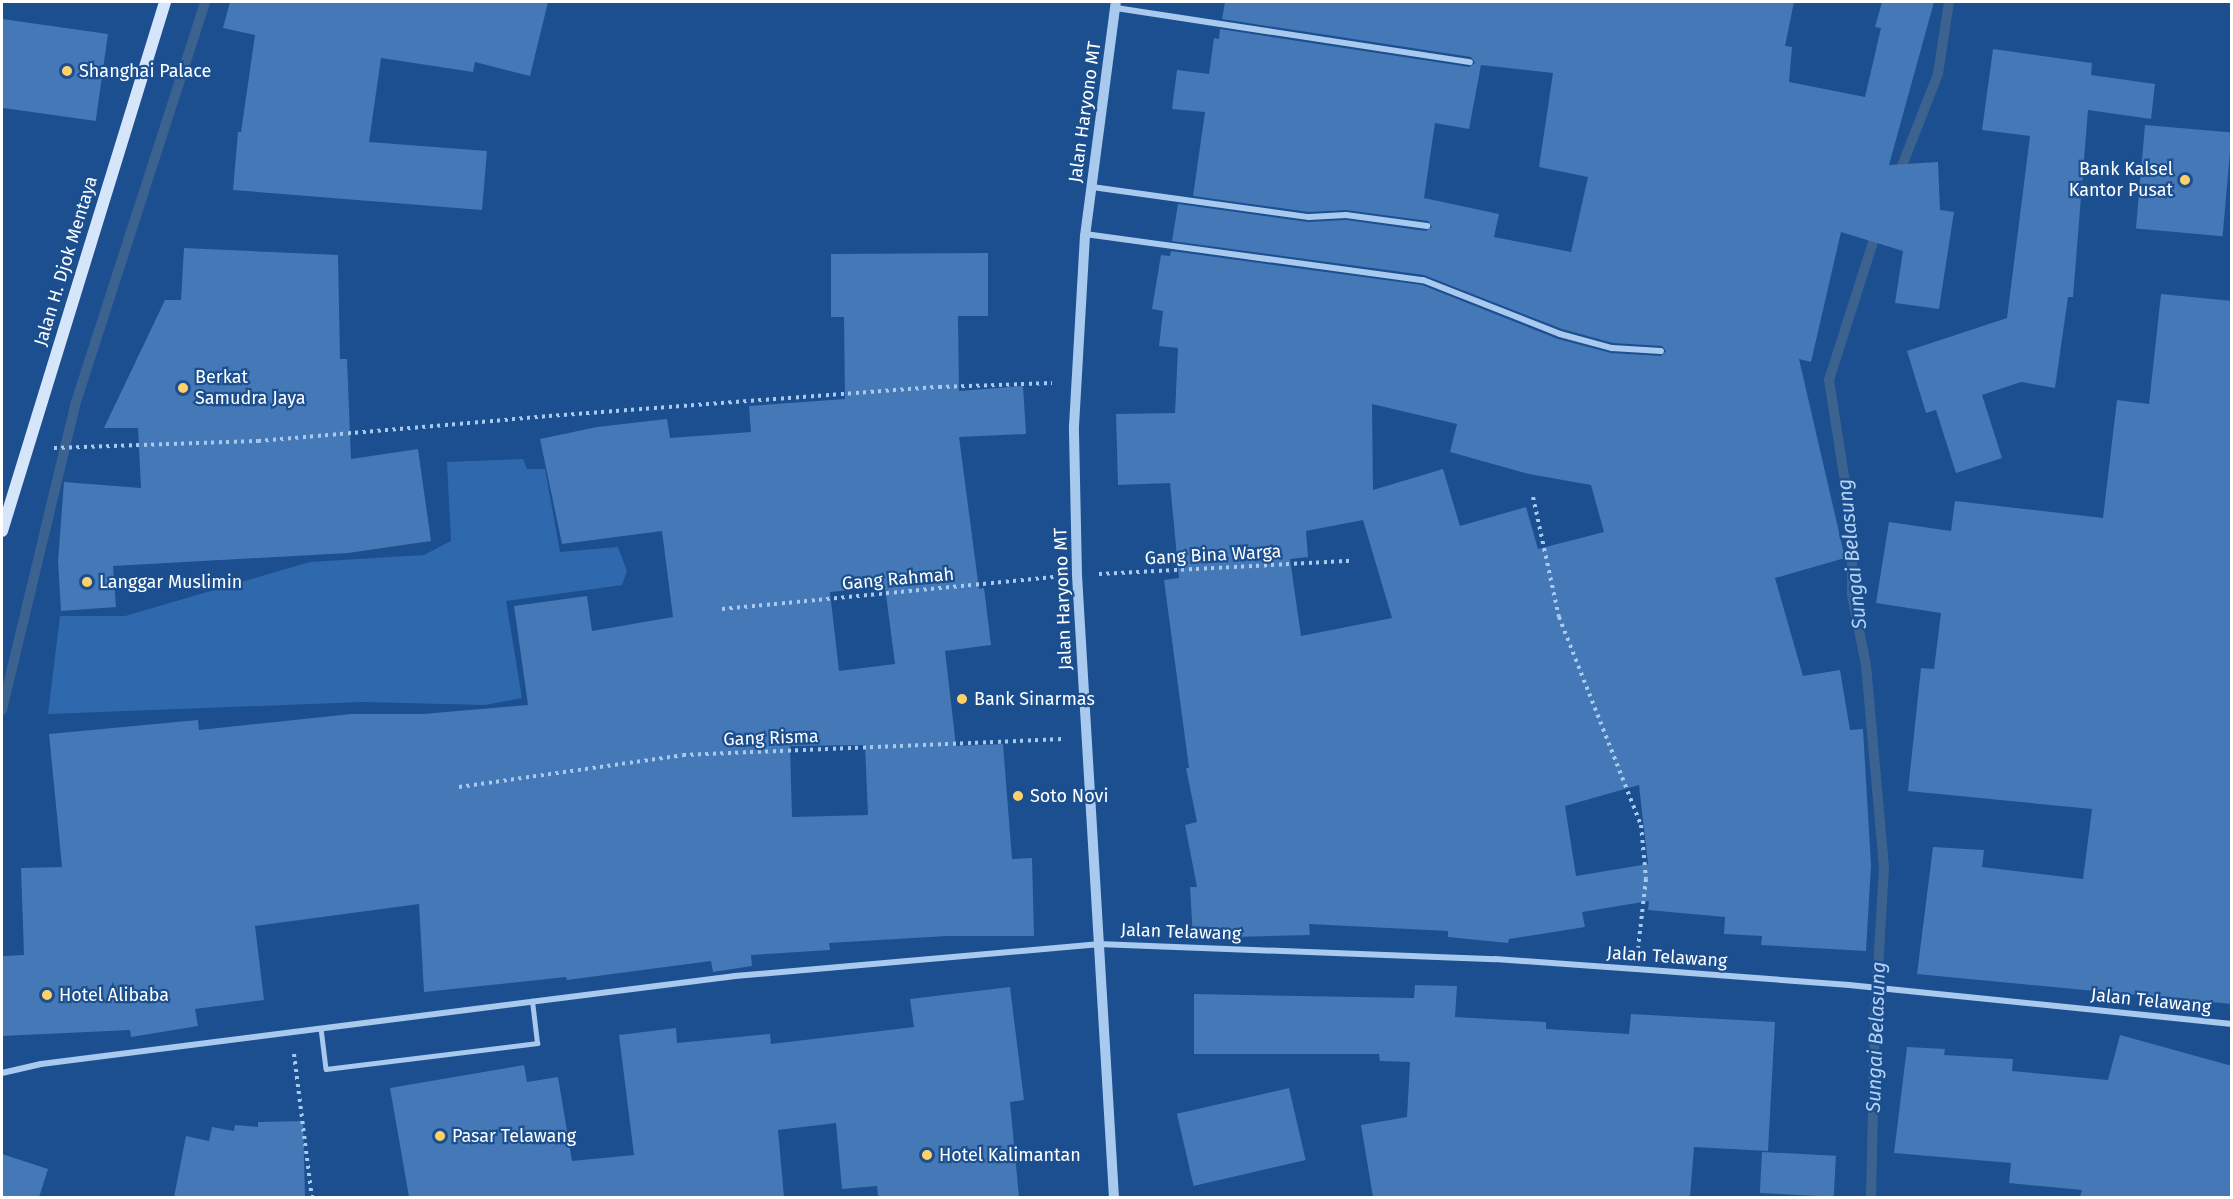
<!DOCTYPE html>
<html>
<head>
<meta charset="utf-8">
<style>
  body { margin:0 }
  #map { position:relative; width:2233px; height:1199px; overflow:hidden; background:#1b4f8f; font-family:"Fira Sans",sans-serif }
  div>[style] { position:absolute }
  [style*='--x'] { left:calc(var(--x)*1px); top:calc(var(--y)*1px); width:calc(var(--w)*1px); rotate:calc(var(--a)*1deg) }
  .green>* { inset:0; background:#2e69ad }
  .stream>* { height:10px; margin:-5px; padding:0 5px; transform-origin:5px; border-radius:5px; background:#3c6290 }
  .building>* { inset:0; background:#4478b7; transform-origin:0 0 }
  .path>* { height:4px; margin-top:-2px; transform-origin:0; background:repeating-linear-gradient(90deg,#a9c9ee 0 3px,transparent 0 7.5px) }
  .service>* { height:4.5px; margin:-2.25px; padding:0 2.25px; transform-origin:2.25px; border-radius:2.25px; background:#a9c9ee }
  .minor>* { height:6px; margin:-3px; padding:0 3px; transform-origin:3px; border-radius:3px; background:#a9c9ee }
  .tertiary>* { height:10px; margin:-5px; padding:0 5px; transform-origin:5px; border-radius:5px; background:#a9c9ee }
  .secondary>* { height:12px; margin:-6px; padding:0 6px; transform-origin:6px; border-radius:6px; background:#d6e6fa }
  .dots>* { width:16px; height:16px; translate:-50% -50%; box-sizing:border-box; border:3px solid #1b4f8f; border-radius:50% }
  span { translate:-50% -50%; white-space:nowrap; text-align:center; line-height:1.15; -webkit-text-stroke:4.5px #1b4f8f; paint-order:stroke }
  .poi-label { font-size:18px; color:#fff }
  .left { translate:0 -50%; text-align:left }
  .right { translate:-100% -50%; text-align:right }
  .street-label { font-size:18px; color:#fff }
  .water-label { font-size:20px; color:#b5d3f5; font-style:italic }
  .frame { position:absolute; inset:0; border:3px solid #fff; pointer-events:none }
</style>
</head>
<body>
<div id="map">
  <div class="green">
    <div style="clip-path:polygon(523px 459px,527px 469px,545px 469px,560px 552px,618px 547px,627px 571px,622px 585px,506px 601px,522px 698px,485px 705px,363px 702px,48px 714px,60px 616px,125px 616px,310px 562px,424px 555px,451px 541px,447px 462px)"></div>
  </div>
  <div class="stream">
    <div style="--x:1898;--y:176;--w:110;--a:-68.6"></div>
    <div style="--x:1938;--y:74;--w:73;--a:-81.3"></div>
    <div style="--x:2;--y:710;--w:314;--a:-76.5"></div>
    <div style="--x:75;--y:405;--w:423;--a:-72.1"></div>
    <div style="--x:1871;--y:1198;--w:179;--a:-88.7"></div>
    <div style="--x:1875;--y:1019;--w:152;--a:-86.6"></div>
    <div style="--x:1884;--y:867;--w:203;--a:-95.1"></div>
    <div style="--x:1866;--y:665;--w:71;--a:-101.3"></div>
    <div style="--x:1852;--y:595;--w:68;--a:-90"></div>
    <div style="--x:1852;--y:527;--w:149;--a:-98.9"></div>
    <div style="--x:1829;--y:380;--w:157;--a:-72.3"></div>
  </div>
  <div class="building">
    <div style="clip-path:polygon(230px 2px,548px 2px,530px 76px,475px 62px,473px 72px,381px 58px,369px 142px,487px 151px,482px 210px,233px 190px,238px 132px,241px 132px,255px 35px,223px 28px)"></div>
    <div style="clip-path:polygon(evenodd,1225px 2px,1794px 2px,1785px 46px,1792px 47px,1789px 82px,1865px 97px,1881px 28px,1875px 27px,1882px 2px,1934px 2px,1889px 165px,1938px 162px,1940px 210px,1954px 212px,1939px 309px,1895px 303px,1903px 251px,1841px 232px,1811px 362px,1799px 359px,1845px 558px,1775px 578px,1803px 676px,1840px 670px,1850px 730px,1863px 729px,1871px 865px,1866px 951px,1761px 945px,1762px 936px,1724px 934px,1725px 917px,1648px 910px,1649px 901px,1582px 912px,1585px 927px,1509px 939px,1508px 943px,1448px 937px,1448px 931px,1309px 924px,1310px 935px,1193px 938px,1190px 887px,1197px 887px,1185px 825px,1197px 822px,1186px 768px,1189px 768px,1164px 580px,1179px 578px,1170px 483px,1118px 485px,1116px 414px,1175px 413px,1178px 348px,1159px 346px,1163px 311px,1152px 309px,1161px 255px,1170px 256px,1171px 251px,1422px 285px,1558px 339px,1611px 353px,1661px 356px,1666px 351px,1662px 346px,1613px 343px,1562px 329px,1424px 275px,1172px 241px,1178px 204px,1308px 222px,1346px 220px,1426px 231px,1432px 227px,1428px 221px,1346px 210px,1309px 212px,1193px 196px,1205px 112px,1172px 109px,1177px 70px,1209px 74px,1214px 38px,1219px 39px,1220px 29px,1469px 67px,1475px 63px,1471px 57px,1222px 19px,1225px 2px,1481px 65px,1553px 73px,1539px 167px,1588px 177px,1571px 252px,1494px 237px,1499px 214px,1424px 198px,1435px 123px,1469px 129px,1481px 65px,1225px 2px,1372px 404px,1457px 424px,1450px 452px,1529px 474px,1591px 485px,1604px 532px,1538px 549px,1526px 507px,1460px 526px,1443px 469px,1373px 490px,1372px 404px,1225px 2px,1363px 520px,1392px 618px,1301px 636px,1290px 559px,1308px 557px,1306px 531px,1363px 520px,1225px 2px,1639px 785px,1648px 864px,1576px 876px,1565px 806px,1639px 785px)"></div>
    <div style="left:2px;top:19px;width:107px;height:88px;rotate:8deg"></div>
    <div style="clip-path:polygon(1993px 49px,2092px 63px,2091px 75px,2155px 84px,2151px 119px,2088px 110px,2073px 297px,2068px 297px,2055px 388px,2021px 382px,1982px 395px,2002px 458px,1956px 473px,1936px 410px,1926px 413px,1907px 351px,2007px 318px,2030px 136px,1982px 130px)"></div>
    <div style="left:2145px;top:125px;width:87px;height:104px;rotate:5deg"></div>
    <div style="clip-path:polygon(184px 248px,338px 255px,340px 359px,347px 359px,351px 459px,418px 449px,431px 541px,348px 553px,113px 566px,116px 607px,61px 611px,58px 561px,64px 482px,141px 488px,138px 428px,104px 428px,165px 300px,181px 300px)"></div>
    <div style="clip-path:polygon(evenodd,988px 253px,988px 316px,958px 316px,959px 391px,1023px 386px,1026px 434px,959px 437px,979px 589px,984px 588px,991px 645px,945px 651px,956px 746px,1003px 744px,1012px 859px,1032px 858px,1034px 936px,947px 936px,829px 943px,830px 950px,751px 955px,752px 966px,713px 972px,711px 961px,567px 980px,566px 977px,424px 992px,419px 904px,255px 926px,264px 1000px,195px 1009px,198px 1026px,131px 1037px,130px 1030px,2px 1036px,2px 956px,24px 955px,21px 868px,62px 867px,49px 734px,198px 720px,199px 730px,351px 714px,423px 714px,528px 705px,514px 606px,587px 596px,592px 631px,673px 617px,662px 531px,562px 544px,540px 439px,597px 427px,667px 419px,670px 438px,751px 432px,749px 406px,845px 399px,844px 317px,831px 317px,831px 254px,988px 253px,885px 587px,895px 664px,839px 671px,830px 592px,885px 587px,988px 253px,865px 745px,868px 815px,792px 817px,790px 746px,865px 745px)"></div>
    <div style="clip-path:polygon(2161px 294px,2232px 301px,2232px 1004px,1917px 974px,1933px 847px,1984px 850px,1982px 867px,2083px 879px,2092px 809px,1908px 791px,1921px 668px,1934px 669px,1941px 613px,1876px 603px,1889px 522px,1951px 531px,1955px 501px,2103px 518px,2117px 400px,2149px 404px)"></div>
    <div style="clip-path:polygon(1415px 985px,1457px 986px,1455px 1017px,1546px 1022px,1546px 1029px,1629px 1034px,1631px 1014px,1775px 1022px,1768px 1151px,1694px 1147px,1690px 1197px,1373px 1197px,1361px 1125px,1407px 1117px,1410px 1062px,1380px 1061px,1379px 1054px,1194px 1054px,1194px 994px,1414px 998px)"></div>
    <div style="clip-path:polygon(1010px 987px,1024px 1100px,1010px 1102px,1019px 1197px,878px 1197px,877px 1186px,842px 1189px,836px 1123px,778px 1130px,784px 1197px,409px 1197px,390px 1088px,524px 1065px,527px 1082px,558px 1077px,572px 1161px,634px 1155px,619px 1035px,676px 1028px,677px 1043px,770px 1034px,771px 1044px,914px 1027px,910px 999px)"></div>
    <div style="clip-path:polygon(2120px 1035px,2232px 1066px,2232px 1197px,2080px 1197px,2082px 1190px,2009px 1183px,2011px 1163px,1894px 1153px,1907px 1047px,1945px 1049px,1944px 1055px,2013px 1059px,2012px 1071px,2108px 1080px)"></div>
    <div style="left:1289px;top:1088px;width:74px;height:115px;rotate:77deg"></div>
    <div style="clip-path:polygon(303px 1121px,305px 1197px,174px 1197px,186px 1136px,209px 1141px,212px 1127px,234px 1131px,235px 1125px,258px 1127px,258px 1122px)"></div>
    <div style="left:1762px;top:1152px;width:74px;height:41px;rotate:3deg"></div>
    <div style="clip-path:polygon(2px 1154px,48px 1169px,39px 1197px,2px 1197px)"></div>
  </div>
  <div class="path">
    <div style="--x:54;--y:448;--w:204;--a:-2"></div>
    <div style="--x:258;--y:441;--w:292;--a:-4.9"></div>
    <div style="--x:549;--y:416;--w:391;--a:-4.3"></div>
    <div style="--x:939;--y:387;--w:113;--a:-2"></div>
    <div style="--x:1533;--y:497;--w:123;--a:77.8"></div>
    <div style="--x:1559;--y:617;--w:224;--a:68.5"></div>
    <div style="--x:1641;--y:825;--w:54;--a:84.7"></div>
    <div style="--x:1646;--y:879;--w:69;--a:96.6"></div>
    <div style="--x:1099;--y:574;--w:252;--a:-3"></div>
    <div style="--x:722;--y:609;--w:333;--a:-5.5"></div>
    <div style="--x:459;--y:787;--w:226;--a:-8.1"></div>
    <div style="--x:683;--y:755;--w:381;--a:-2.4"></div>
    <div style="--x:294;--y:1054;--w:145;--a:82.9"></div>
  </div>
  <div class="service">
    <div style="--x:321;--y:1028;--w:41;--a:83"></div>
    <div style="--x:326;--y:1069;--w:213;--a:-7"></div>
    <div style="--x:537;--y:1043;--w:42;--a:-96.8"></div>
  </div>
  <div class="minor">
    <div style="--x:1116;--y:8;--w:358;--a:8.7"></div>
    <div style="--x:1092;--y:187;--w:219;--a:7.9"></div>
    <div style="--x:1309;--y:217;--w:37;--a:-3"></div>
    <div style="--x:1346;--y:215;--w:82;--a:7.7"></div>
    <div style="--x:1085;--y:234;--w:341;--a:7.8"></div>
    <div style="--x:1423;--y:280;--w:147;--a:21.5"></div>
    <div style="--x:1560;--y:334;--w:54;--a:15.1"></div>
    <div style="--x:1612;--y:348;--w:49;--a:3.5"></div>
    <div style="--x:2;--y:1073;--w:40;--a:-13"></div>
    <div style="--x:41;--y:1064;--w:700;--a:-7.23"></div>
    <div style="--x:735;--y:976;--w:364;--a:-5"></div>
    <div style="--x:1098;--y:944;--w:397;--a:2.2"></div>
    <div style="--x:1495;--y:959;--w:141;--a:4.1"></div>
    <div style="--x:1636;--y:969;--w:214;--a:4.3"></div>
    <div style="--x:1849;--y:985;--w:385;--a:5.8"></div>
  </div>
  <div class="tertiary">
    <div style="--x:1114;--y:1198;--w:624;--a:-93.4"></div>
    <div style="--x:1077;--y:575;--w:149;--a:-91.2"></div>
    <div style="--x:1074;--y:426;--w:190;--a:-86.7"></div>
    <div style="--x:1085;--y:236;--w:236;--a:-82.5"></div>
  </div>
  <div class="secondary">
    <div style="--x:2;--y:531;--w:554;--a:-72.87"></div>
  </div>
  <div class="dots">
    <div style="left:67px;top:71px;background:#ffd166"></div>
    <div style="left:2185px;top:180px;background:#ffd166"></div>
    <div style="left:183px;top:388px;background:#ffd166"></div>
    <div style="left:87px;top:582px;background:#ffd166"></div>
    <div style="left:962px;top:699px;background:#ffd166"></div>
    <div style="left:1018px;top:796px;background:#ffd166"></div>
    <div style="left:47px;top:995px;background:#ffd166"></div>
    <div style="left:440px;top:1136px;background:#ffd166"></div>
    <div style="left:927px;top:1155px;background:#ffd166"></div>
  </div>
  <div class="poi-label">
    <span class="left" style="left:79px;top:71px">Shanghai Palace</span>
    <span class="right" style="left:2173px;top:180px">Bank Kalsel<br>Kantor Pusat</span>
    <span class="left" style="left:195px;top:388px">Berkat<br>Samudra Jaya</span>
    <span class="left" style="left:99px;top:582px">Langgar Muslimin</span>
    <span class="left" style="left:974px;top:699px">Bank Sinarmas</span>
    <span class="left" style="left:1030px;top:796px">Soto Novi</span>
    <span class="left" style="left:59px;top:995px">Hotel Alibaba</span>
    <span class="left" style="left:452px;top:1136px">Pasar Telawang</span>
    <span class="left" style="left:939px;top:1155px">Hotel Kalimantan</span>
  </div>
  <div class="street-label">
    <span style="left:1085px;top:112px;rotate:-82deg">Jalan Haryono MT</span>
    <span style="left:66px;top:261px;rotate:-73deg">Jalan H. Djok Mentaya</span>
    <span style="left:1213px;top:555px;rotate:-3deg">Gang Bina Warga</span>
    <span style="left:898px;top:579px;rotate:-5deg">Gang Rahmah</span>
    <span style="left:1063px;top:599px;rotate:-92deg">Jalan Haryono MT</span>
    <span style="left:771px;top:738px;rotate:-2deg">Gang Risma</span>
    <span style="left:1181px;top:932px;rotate:2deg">Jalan Telawang</span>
    <span style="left:1667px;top:957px;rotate:4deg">Jalan Telawang</span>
    <span style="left:2151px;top:1001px;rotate:6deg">Jalan Telawang</span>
  </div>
  <div class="water-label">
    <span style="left:1852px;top:554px;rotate:-96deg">Sungai Belasung</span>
    <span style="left:1876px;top:1037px;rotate:-88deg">Sungai Belasung</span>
  </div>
  <div class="frame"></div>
</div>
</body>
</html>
